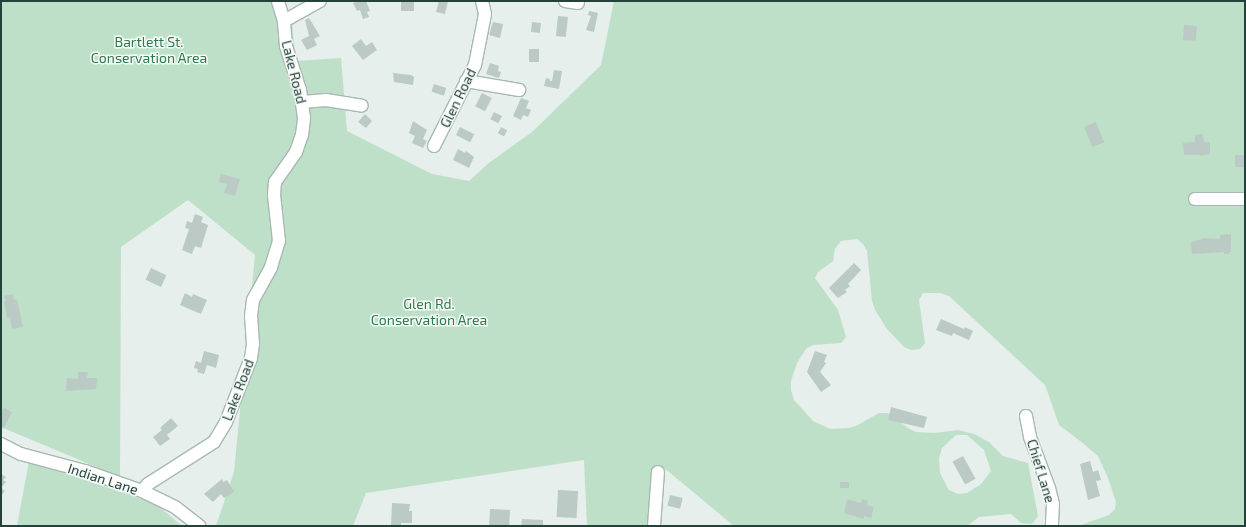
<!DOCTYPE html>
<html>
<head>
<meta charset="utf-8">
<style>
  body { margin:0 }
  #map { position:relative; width:1246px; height:527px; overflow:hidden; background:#e6efeb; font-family:"Exo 2",sans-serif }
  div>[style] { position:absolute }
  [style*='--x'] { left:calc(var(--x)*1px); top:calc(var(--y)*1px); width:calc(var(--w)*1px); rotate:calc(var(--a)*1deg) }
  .green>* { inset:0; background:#bfe0c8 }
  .building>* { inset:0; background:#bbcac4; transform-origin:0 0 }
  .roads { filter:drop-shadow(1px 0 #a8b8b2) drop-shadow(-1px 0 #a8b8b2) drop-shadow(0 1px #a8b8b2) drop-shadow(0 -1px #a8b8b2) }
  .minor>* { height:12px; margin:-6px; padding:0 6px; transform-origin:6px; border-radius:6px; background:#fff }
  span { translate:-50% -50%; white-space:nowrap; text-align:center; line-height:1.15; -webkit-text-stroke:3px #f7fbf9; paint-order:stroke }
  .park-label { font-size:14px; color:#2d7a4b }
  .street-label { font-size:14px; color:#24423a }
  .frame { position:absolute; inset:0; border:2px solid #24423a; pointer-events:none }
</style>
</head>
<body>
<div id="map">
  <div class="green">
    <div style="clip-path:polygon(evenodd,1px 1px,282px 1px,292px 23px,296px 61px,341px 58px,347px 131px,432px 174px,469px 181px,490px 162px,532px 132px,601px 65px,614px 1px,1245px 1px,1245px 526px,1078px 526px,1109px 515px,1115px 509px,1116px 502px,1108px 478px,1098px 456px,1084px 444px,1059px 425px,1045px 385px,949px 296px,940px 293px,923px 293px,919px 300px,925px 343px,920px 349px,911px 350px,904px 347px,887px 329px,875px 310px,872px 301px,867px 251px,863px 244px,857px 239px,841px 241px,835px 249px,833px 261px,818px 272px,815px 278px,838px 310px,846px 337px,841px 343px,813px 345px,806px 349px,797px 363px,791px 381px,791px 390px,794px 400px,813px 421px,830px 429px,848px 428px,856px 426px,879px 413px,888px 413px,908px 428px,916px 432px,934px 433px,958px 430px,974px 434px,989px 442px,1003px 456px,1028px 463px,1038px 516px,1032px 524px,1021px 523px,1011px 514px,979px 517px,967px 526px,734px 526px,663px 467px,656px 526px,587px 526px,584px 460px,366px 493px,353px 526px,216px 526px,234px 472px,255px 255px,188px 200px,121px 247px,120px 477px,1px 427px,1px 1px,956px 435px,967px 435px,984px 450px,991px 471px,981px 484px,967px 493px,958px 494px,949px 490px,940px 473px,939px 458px,942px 448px,956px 435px)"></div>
    <div style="clip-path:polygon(29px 461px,156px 504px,182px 526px,17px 526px)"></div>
  </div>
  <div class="building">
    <div style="clip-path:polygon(358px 1px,366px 1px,370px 11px,367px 12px,369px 17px,363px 19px,360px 10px,357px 11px,353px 3px)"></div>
    <div style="left:401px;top:1px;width:13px;height:10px"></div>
    <div style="clip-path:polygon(439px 1px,448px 1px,445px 14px,436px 12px)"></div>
    <div style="clip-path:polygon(589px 11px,598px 13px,594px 32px,586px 30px,591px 16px,588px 15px)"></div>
    <div style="left:558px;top:16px;width:10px;height:20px;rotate:6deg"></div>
    <div style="clip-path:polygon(309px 18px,320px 36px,314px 39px,317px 45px,307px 50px,301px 40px,309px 36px,305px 20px)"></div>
    <div style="clip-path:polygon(493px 22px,503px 24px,500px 38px,489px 35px)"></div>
    <div style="left:532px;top:22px;width:9px;height:10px;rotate:6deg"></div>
    <div style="left:1184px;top:25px;width:13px;height:15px;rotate:4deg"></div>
    <div style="clip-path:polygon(361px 39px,366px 46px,372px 42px,377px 50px,363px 60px,352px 46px)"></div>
    <div style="left:529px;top:49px;width:10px;height:13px"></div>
    <div style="clip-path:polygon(490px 63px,499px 66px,498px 71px,501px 72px,499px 78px,486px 74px)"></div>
    <div style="clip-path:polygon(554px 70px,562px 71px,559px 89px,544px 86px,546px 78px,550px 79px,550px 81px,552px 81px)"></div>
    <div style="clip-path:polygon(393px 73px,411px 75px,414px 77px,413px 85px,394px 82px)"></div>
    <div style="left:434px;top:84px;width:13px;height:8px;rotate:18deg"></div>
    <div style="left:482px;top:93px;width:11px;height:15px;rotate:27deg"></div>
    <div style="clip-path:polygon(521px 98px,529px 101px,526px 108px,531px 110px,528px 117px,523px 115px,521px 120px,513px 116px)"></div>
    <div style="left:494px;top:112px;width:9px;height:8px;rotate:27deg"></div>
    <div style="clip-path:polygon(365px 114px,372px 121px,366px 128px,358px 122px)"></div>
    <div style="clip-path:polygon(413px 121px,427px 130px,423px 139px,427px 141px,423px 148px,412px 143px,415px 136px,409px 133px)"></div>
    <div style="left:1096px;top:122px;width:22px;height:13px;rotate:68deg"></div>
    <div style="left:460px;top:127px;width:16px;height:9px;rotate:27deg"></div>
    <div style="left:501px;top:127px;width:7px;height:7px;rotate:27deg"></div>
    <div style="clip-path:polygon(1203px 134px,1204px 142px,1210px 142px,1210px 154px,1200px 156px,1200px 155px,1184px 155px,1183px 143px,1195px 142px,1195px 135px)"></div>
    <div style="clip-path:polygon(458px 149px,465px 153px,466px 151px,474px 157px,469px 168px,453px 160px)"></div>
    <div style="left:1235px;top:155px;width:10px;height:12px"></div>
    <div style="clip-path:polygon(221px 174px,240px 179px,235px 196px,224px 193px,227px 184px,219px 182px)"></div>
    <div style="clip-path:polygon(195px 214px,203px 217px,201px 222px,208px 225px,201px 248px,195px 246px,192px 254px,182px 250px,189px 229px,185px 228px,187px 221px,192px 223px)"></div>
    <div style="clip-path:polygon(1231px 234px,1231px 252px,1229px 252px,1229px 254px,1224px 254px,1224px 252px,1192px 254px,1191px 242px,1202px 239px,1202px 238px,1220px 239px,1220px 235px)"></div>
    <div style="clip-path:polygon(854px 263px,861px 270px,848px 284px,850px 286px,845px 290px,847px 292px,838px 298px,829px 288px)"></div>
    <div style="left:151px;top:268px;width:17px;height:13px;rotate:25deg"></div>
    <div style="clip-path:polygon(185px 293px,192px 297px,193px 294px,207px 300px,201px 314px,180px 305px)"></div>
    <div style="clip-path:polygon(13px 294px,14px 300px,17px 299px,23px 327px,12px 329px,10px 317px,7px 318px,4px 301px,6px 301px,4px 296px)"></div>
    <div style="clip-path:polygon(941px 319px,964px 329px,965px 327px,973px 331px,969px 340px,953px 333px,952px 336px,936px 330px)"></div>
    <div style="clip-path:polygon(204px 351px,219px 355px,216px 368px,207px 365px,204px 374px,197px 372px,198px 369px,194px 368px,196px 361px,201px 363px)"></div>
    <div style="clip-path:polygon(815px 351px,827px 355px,824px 362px,826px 363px,820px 372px,831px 385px,821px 392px,807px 372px)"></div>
    <div style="clip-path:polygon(78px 372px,88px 372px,87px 378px,97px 378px,96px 389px,66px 391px,67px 378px,78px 379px)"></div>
    <div style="clip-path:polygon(891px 407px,927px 417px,924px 428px,888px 420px)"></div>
    <div style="clip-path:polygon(4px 408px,12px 412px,4px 428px,1px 426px,1px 413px)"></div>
    <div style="clip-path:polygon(171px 418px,178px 426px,167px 435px,170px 439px,160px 446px,153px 437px,162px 430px,160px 428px)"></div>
    <div style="left:963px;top:456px;width:26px;height:12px;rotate:61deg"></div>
    <div style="clip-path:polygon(1090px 461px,1093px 472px,1098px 470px,1101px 480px,1096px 481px,1100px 496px,1088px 500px,1080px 464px)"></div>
    <div style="clip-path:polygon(1px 474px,6px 477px,3px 480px,6px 482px,1px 488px,5px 491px,1px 496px)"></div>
    <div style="clip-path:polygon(222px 479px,223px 482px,227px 480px,234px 492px,224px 498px,221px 494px,213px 502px,204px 494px)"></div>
    <div style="left:849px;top:482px;width:6px;height:9px;rotate:90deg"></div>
    <div style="left:558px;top:490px;width:20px;height:27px;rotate:3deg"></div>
    <div style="left:670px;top:495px;width:13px;height:11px;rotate:13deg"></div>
    <div style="clip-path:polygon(847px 499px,861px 503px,862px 499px,868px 501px,867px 505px,874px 507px,871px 518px,864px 516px,864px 519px,844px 513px)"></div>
    <div style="clip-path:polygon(392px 503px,410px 504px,409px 511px,412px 511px,412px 523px,401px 523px,401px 526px,391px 526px)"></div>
    <div style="left:490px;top:509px;width:20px;height:17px;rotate:3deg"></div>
    <div style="clip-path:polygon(522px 519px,543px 520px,543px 526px,521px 526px)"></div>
  </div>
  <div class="roads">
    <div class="minor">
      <div style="--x:565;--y:1;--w:13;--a:9"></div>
      <div style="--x:284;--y:21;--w:41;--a:-29.1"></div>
      <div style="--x:466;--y:81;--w:54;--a:9.6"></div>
      <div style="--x:303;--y:102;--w:23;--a:-5"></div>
      <div style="--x:326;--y:100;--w:36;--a:9"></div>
      <div style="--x:434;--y:146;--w:91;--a:-63.2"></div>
      <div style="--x:475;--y:65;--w:52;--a:-78.9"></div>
      <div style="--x:485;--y:14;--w:13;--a:-103"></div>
      <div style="--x:1195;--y:199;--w:50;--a:0"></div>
      <div style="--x:1026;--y:416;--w:21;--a:79"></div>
      <div style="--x:1030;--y:437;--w:54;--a:69.6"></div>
      <div style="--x:1049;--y:488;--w:16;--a:76"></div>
      <div style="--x:1053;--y:504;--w:22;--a:93"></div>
      <div style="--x:1;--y:444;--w:22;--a:27"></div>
      <div style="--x:21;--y:454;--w:66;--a:14.9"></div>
      <div style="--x:85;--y:471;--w:60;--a:19.3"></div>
      <div style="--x:142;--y:491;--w:37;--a:26"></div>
      <div style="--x:175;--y:507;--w:31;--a:38"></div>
      <div style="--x:142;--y:491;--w:9;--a:-49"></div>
      <div style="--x:148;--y:484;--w:78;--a:-32.5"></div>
      <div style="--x:214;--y:442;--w:23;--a:-59"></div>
      <div style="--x:226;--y:422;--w:69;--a:-68.7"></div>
      <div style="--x:251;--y:358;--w:14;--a:-82"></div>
      <div style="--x:253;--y:344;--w:28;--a:-94"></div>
      <div style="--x:251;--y:316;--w:16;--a:-83"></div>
      <div style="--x:253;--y:300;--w:38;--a:-61"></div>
      <div style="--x:271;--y:267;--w:27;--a:-73"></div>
      <div style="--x:279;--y:241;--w:46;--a:-96.2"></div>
      <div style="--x:274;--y:195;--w:13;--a:-86"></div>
      <div style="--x:275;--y:182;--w:37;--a:-55"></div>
      <div style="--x:296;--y:152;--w:18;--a:-71"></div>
      <div style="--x:302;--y:135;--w:17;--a:-83"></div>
      <div style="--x:304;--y:118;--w:28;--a:-98"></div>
      <div style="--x:300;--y:90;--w:46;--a:-107.7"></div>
      <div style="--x:286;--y:46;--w:25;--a:-95"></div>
      <div style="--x:284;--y:21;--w:21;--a:-107"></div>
      <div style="--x:654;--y:526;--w:54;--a:-85.8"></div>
    </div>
  </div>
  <div class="park-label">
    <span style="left:149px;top:50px">Bartlett St.<br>Conservation Area</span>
    <span style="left:429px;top:312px">Glen Rd.<br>Conservation Area</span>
  </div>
  <div class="street-label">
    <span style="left:294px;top:72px;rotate:76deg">Lake Road</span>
    <span style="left:458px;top:98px;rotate:-64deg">Glen Road</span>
    <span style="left:238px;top:390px;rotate:-69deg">Lake Road</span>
    <span style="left:1041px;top:471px;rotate:73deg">Chief Lane</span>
    <span style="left:103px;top:479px;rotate:18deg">Indian Lane</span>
  </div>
  <div class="frame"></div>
</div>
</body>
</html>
